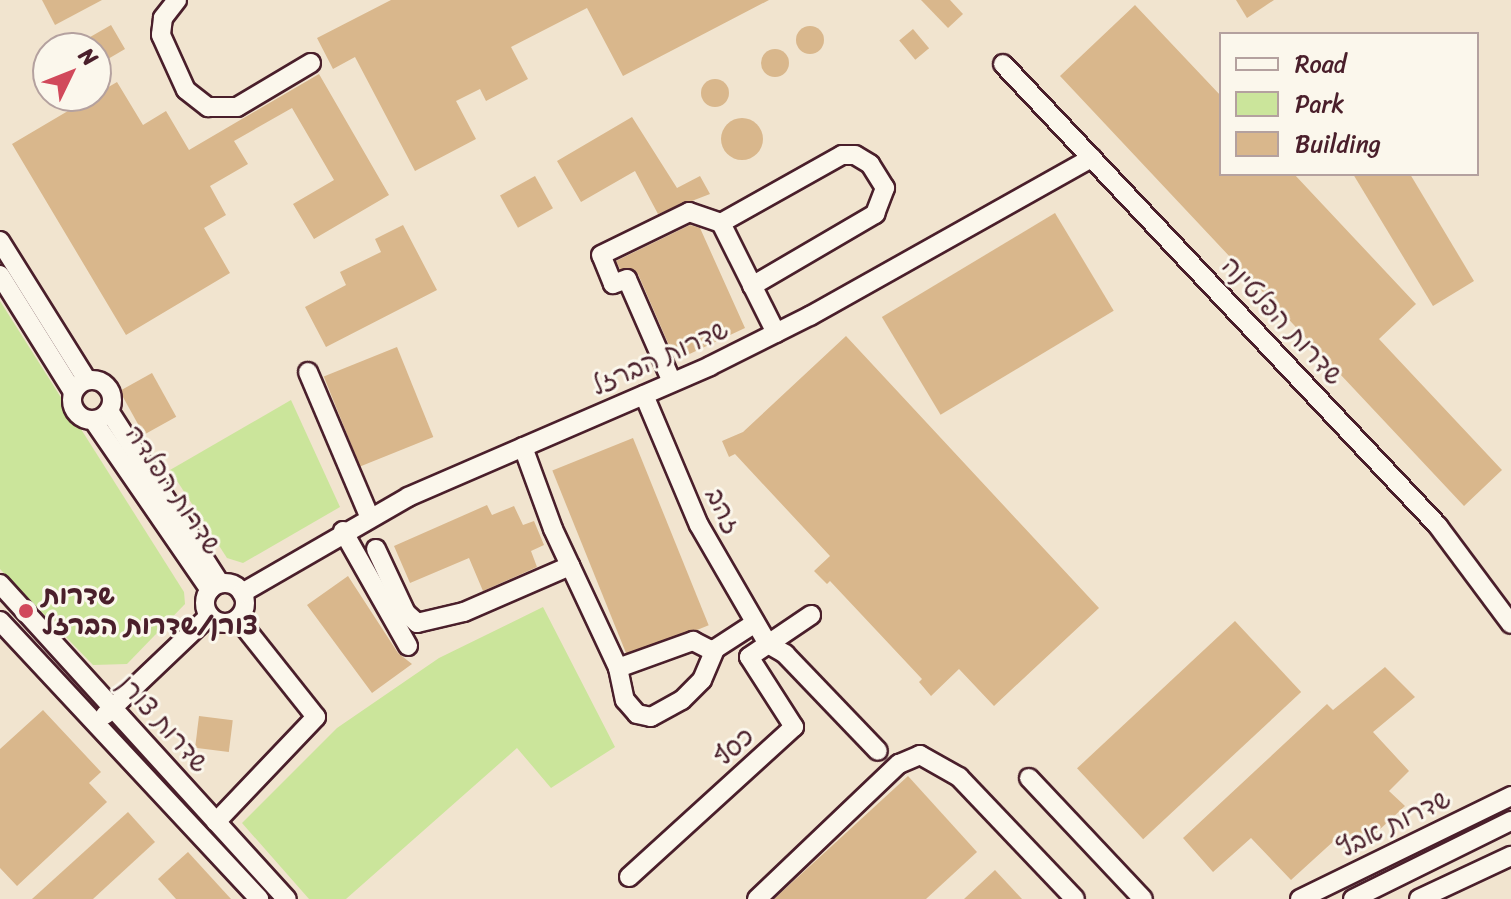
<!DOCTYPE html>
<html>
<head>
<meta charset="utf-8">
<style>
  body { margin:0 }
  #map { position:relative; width:1511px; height:899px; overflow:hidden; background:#fbf7ec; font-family:Sriracha,"Playpen Sans Hebrew",sans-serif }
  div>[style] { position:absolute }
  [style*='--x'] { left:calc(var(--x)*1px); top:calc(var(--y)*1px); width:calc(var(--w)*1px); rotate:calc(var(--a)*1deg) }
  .built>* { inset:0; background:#f1e4cf }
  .green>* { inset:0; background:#cbe59b }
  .building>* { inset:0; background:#d9b78c; transform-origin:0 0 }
  .round { border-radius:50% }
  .roads { filter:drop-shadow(2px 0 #4a1f2b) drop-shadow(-2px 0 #4a1f2b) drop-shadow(0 2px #4a1f2b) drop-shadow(0 -2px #4a1f2b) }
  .minor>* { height:18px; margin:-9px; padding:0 9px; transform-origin:9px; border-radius:9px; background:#fbf7ec }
  .minor>.ring { margin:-9px; padding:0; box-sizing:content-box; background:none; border:18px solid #fbf7ec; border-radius:50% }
  .dots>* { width:22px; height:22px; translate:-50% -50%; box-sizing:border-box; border:4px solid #fbf7ec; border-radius:50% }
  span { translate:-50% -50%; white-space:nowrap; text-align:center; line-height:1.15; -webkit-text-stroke:6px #fbf7ec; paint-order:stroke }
  .street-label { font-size:26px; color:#4a1f2b }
  .poi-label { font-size:26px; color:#4a1f2b; font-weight:700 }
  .left { translate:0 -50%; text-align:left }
  .legend { position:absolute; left:1219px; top:32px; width:260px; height:144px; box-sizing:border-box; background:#fbf7ec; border:2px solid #b4a19f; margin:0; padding:10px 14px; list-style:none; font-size:24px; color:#4a1f2b }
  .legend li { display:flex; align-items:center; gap:16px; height:40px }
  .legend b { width:40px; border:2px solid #b4a19f }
  .north { position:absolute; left:32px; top:32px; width:80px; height:80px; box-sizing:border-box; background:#fbf7ec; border:2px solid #b4a19f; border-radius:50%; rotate:47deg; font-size:22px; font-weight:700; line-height:32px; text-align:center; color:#4a1f2b }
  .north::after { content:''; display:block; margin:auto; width:28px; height:36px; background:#d1495b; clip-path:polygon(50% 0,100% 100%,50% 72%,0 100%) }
</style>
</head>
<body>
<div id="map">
  <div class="built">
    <div style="clip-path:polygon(evenodd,0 0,1511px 0,1511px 899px,0 899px,0 0,1221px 34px,1477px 34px,1477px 174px,1221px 174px,1221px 34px,0 0,48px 48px,96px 48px,96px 96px,48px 96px,48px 48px)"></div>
  </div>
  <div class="green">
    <div style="clip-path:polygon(0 301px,184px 592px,185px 604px,127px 664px,93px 665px,0 569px)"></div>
    <div style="clip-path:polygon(291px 400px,340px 507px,243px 563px,227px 558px,170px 470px)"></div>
    <div style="clip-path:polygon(543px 607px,615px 747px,551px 788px,517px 748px,346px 899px,309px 899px,242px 823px,337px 728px,439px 658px)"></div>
  </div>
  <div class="building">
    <div style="clip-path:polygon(42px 0,102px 0,55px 25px)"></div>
    <div style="clip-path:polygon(391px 0,769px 0,623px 76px,587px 8px,511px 47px,528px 79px,486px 101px,480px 89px,456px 101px,476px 139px,415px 171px,355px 57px,333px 69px,317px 38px)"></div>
    <div style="clip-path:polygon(921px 0,950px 0,963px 14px,948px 28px)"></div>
    <div style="clip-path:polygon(1236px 0,1274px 0,1247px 18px)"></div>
    <div style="clip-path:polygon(1135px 5px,1221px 96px,1221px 174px,1294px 174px,1416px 304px,1379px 339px,1502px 470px,1464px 506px,1060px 76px)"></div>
    <div style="clip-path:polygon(111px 25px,125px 49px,96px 66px,96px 48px,71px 48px)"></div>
    <div class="round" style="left:796px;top:26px;width:28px;height:28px"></div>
    <div style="left:913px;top:29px;width:25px;height:18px;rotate:50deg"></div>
    <div class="round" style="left:761px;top:49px;width:28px;height:28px"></div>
    <div style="clip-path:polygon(319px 74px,389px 195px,314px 239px,293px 204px,334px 180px,292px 108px,234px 141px,248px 164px,210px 186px,226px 215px,204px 228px,230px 273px,126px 335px,12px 144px,117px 82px,143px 125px,166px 111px,189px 150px)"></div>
    <div class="round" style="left:701px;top:79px;width:28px;height:28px"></div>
    <div style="clip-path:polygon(632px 117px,677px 188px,700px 176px,710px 194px,658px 214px,635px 171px,581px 202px,557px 161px)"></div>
    <div class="round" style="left:721px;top:118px;width:42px;height:42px"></div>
    <div style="clip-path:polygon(1353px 174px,1410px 174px,1474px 281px,1433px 306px)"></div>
    <div style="left:535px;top:176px;width:37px;height:40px;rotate:61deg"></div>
    <div style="left:1055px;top:213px;width:114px;height:202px;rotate:59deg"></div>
    <div style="clip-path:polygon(403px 225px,437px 290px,326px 347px,305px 307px,346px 285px,340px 272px,381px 252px,375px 239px)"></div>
    <div style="clip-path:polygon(690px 225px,700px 228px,745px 328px,681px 358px,676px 348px,671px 350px,638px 274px,620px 269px,616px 261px)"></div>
    <div style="clip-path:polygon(846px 336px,1099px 608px,994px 706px,959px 669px,931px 696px,919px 682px,922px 679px,830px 581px,827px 584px,814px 571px,830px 556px,735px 454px,729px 457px,722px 441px,743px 432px)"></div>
    <div style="left:397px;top:347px;width:97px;height:79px;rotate:68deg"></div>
    <div style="left:152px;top:373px;width:50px;height:37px;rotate:61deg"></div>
    <div style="left:633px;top:438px;width:202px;height:87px;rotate:68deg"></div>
    <div style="clip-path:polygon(487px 505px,492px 515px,514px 506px,523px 525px,534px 521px,544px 545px,531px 551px,537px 567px,483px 591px,469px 558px,410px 583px,394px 546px)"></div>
    <div style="clip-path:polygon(348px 576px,398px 653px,412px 664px,372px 693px,307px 605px)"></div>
    <div style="left:1235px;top:621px;width:97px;height:216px;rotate:47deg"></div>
    <div style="clip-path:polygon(1385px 667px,1415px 697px,1373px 732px,1409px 771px,1389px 791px,1405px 806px,1351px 856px,1336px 839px,1291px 880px,1251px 838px,1213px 872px,1183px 838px,1327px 704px,1333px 710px)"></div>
    <div style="clip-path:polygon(43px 710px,101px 772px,89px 783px,107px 802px,17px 886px,0 868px,0 749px)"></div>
    <div style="left:199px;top:716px;width:34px;height:32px;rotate:7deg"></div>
    <div style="clip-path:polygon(908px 776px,977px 852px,926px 899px,774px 899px)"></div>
    <div style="clip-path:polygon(128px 812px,155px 842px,93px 899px,32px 899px)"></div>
    <div style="clip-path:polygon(188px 852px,231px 899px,176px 899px,158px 879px)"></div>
    <div style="clip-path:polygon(995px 870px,1022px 899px,964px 899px)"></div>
  </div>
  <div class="roads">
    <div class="minor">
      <div style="--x:177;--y:0;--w:23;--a:128"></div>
      <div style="--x:163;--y:18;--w:17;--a:97"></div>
      <div style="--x:161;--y:35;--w:60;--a:65.6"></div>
      <div style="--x:186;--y:90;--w:28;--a:38"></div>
      <div style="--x:208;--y:107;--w:29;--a:0"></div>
      <div style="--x:237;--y:107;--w:86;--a:-30.7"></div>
      <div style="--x:1003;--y:64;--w:635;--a:46.72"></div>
      <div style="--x:1438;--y:526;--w:122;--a:53.3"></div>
      <div style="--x:0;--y:241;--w:164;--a:58"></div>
      <div style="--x:0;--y:275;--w:138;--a:58"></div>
      <div style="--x:752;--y:286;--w:143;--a:-30.3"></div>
      <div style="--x:875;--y:214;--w:28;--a:-69"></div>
      <div style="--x:885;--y:188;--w:28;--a:-122"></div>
      <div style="--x:870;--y:164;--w:17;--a:-149"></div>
      <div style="--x:855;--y:155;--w:13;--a:180"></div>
      <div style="--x:842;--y:155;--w:139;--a:150.7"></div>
      <div style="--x:721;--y:223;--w:123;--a:63.4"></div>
      <div style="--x:308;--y:372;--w:156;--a:67"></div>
      <div class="ring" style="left:72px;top:380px;width:22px;height:22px"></div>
      <div style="--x:672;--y:382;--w:112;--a:-113.6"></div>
      <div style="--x:627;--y:279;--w:15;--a:160"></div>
      <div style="--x:613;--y:284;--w:31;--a:-112"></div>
      <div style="--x:601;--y:255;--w:98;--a:-26"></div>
      <div style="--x:689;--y:212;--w:34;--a:19"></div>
      <div style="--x:644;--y:395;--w:141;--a:67.1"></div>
      <div style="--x:699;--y:525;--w:138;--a:59.9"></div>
      <div style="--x:768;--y:644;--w:20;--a:30"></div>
      <div style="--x:785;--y:654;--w:134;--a:46.2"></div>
      <div style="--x:109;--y:411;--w:205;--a:57.2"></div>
      <div style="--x:93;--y:420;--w:206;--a:55.5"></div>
      <div style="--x:523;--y:447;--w:87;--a:69.9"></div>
      <div style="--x:553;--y:529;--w:153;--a:64.9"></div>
      <div style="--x:618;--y:668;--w:33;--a:78"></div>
      <div style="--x:625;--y:700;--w:18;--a:49"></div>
      <div style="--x:637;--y:714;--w:14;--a:12"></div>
      <div style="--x:651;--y:717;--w:35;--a:-29"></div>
      <div style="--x:682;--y:700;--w:28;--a:-45"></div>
      <div style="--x:702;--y:680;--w:34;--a:-67"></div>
      <div style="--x:715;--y:649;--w:48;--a:-33"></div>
      <div style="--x:343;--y:531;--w:132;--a:60.5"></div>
      <div style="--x:376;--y:549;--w:71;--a:64.9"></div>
      <div style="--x:406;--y:613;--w:15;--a:42"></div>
      <div style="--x:417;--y:623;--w:48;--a:-13.2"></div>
      <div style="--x:464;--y:612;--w:116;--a:-23.5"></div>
      <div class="ring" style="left:205px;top:583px;width:22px;height:22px"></div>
      <div style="--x:0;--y:584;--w:426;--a:47.7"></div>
      <div style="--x:242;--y:593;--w:192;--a:-30"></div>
      <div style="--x:408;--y:497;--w:329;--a:-23.4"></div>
      <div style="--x:710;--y:366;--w:112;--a:-26.6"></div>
      <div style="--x:810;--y:316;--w:323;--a:-29.3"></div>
      <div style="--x:0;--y:621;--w:380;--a:47"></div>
      <div style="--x:618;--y:668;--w:80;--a:-19.8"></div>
      <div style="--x:693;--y:641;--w:22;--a:27"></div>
      <div style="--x:105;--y:715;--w:144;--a:-43.6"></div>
      <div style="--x:1029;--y:778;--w:166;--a:46.7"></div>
      <div style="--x:216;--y:822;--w:145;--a:-46.4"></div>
      <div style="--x:316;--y:717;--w:125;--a:-128.5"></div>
      <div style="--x:629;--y:877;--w:223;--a:-42.3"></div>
      <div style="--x:794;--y:727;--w:83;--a:-122.7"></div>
      <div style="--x:749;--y:657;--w:75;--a:-34.1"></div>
      <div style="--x:757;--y:899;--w:196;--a:-43.6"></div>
      <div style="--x:899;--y:764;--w:23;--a:-23"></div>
      <div style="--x:920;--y:755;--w:45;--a:29.4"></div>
      <div style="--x:959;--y:777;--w:168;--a:46.4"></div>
      <div style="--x:1300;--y:899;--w:235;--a:-26"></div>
      <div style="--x:1353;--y:899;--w:176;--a:-26.3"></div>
      <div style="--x:1419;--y:899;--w:102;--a:-25.1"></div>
    </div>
  </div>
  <div class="dots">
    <div style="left:26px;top:611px;background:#d1495b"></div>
  </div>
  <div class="street-label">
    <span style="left:1282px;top:321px;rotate:47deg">שדרות הפלטינה</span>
    <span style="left:660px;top:358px;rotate:-24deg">שדרות הברזל</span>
    <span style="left:173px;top:490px;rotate:56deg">שדרות הפלדה</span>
    <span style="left:723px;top:511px;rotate:64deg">זהב</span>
    <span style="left:163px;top:724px;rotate:48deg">שדרות צורן</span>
    <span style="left:734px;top:747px;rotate:-42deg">כסף</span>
    <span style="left:1394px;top:824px;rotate:-26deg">שדרות אבץ</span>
  </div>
  <div class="poi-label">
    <span class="left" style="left:42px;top:611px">שדרות<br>צורן/שדרות הברזל</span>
  </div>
  <ul class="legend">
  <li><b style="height:10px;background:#fbf7ec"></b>Road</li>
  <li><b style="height:22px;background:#cbe59b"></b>Park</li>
  <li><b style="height:22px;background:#d9b78c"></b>Building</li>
  </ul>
  <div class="north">N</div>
</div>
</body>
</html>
